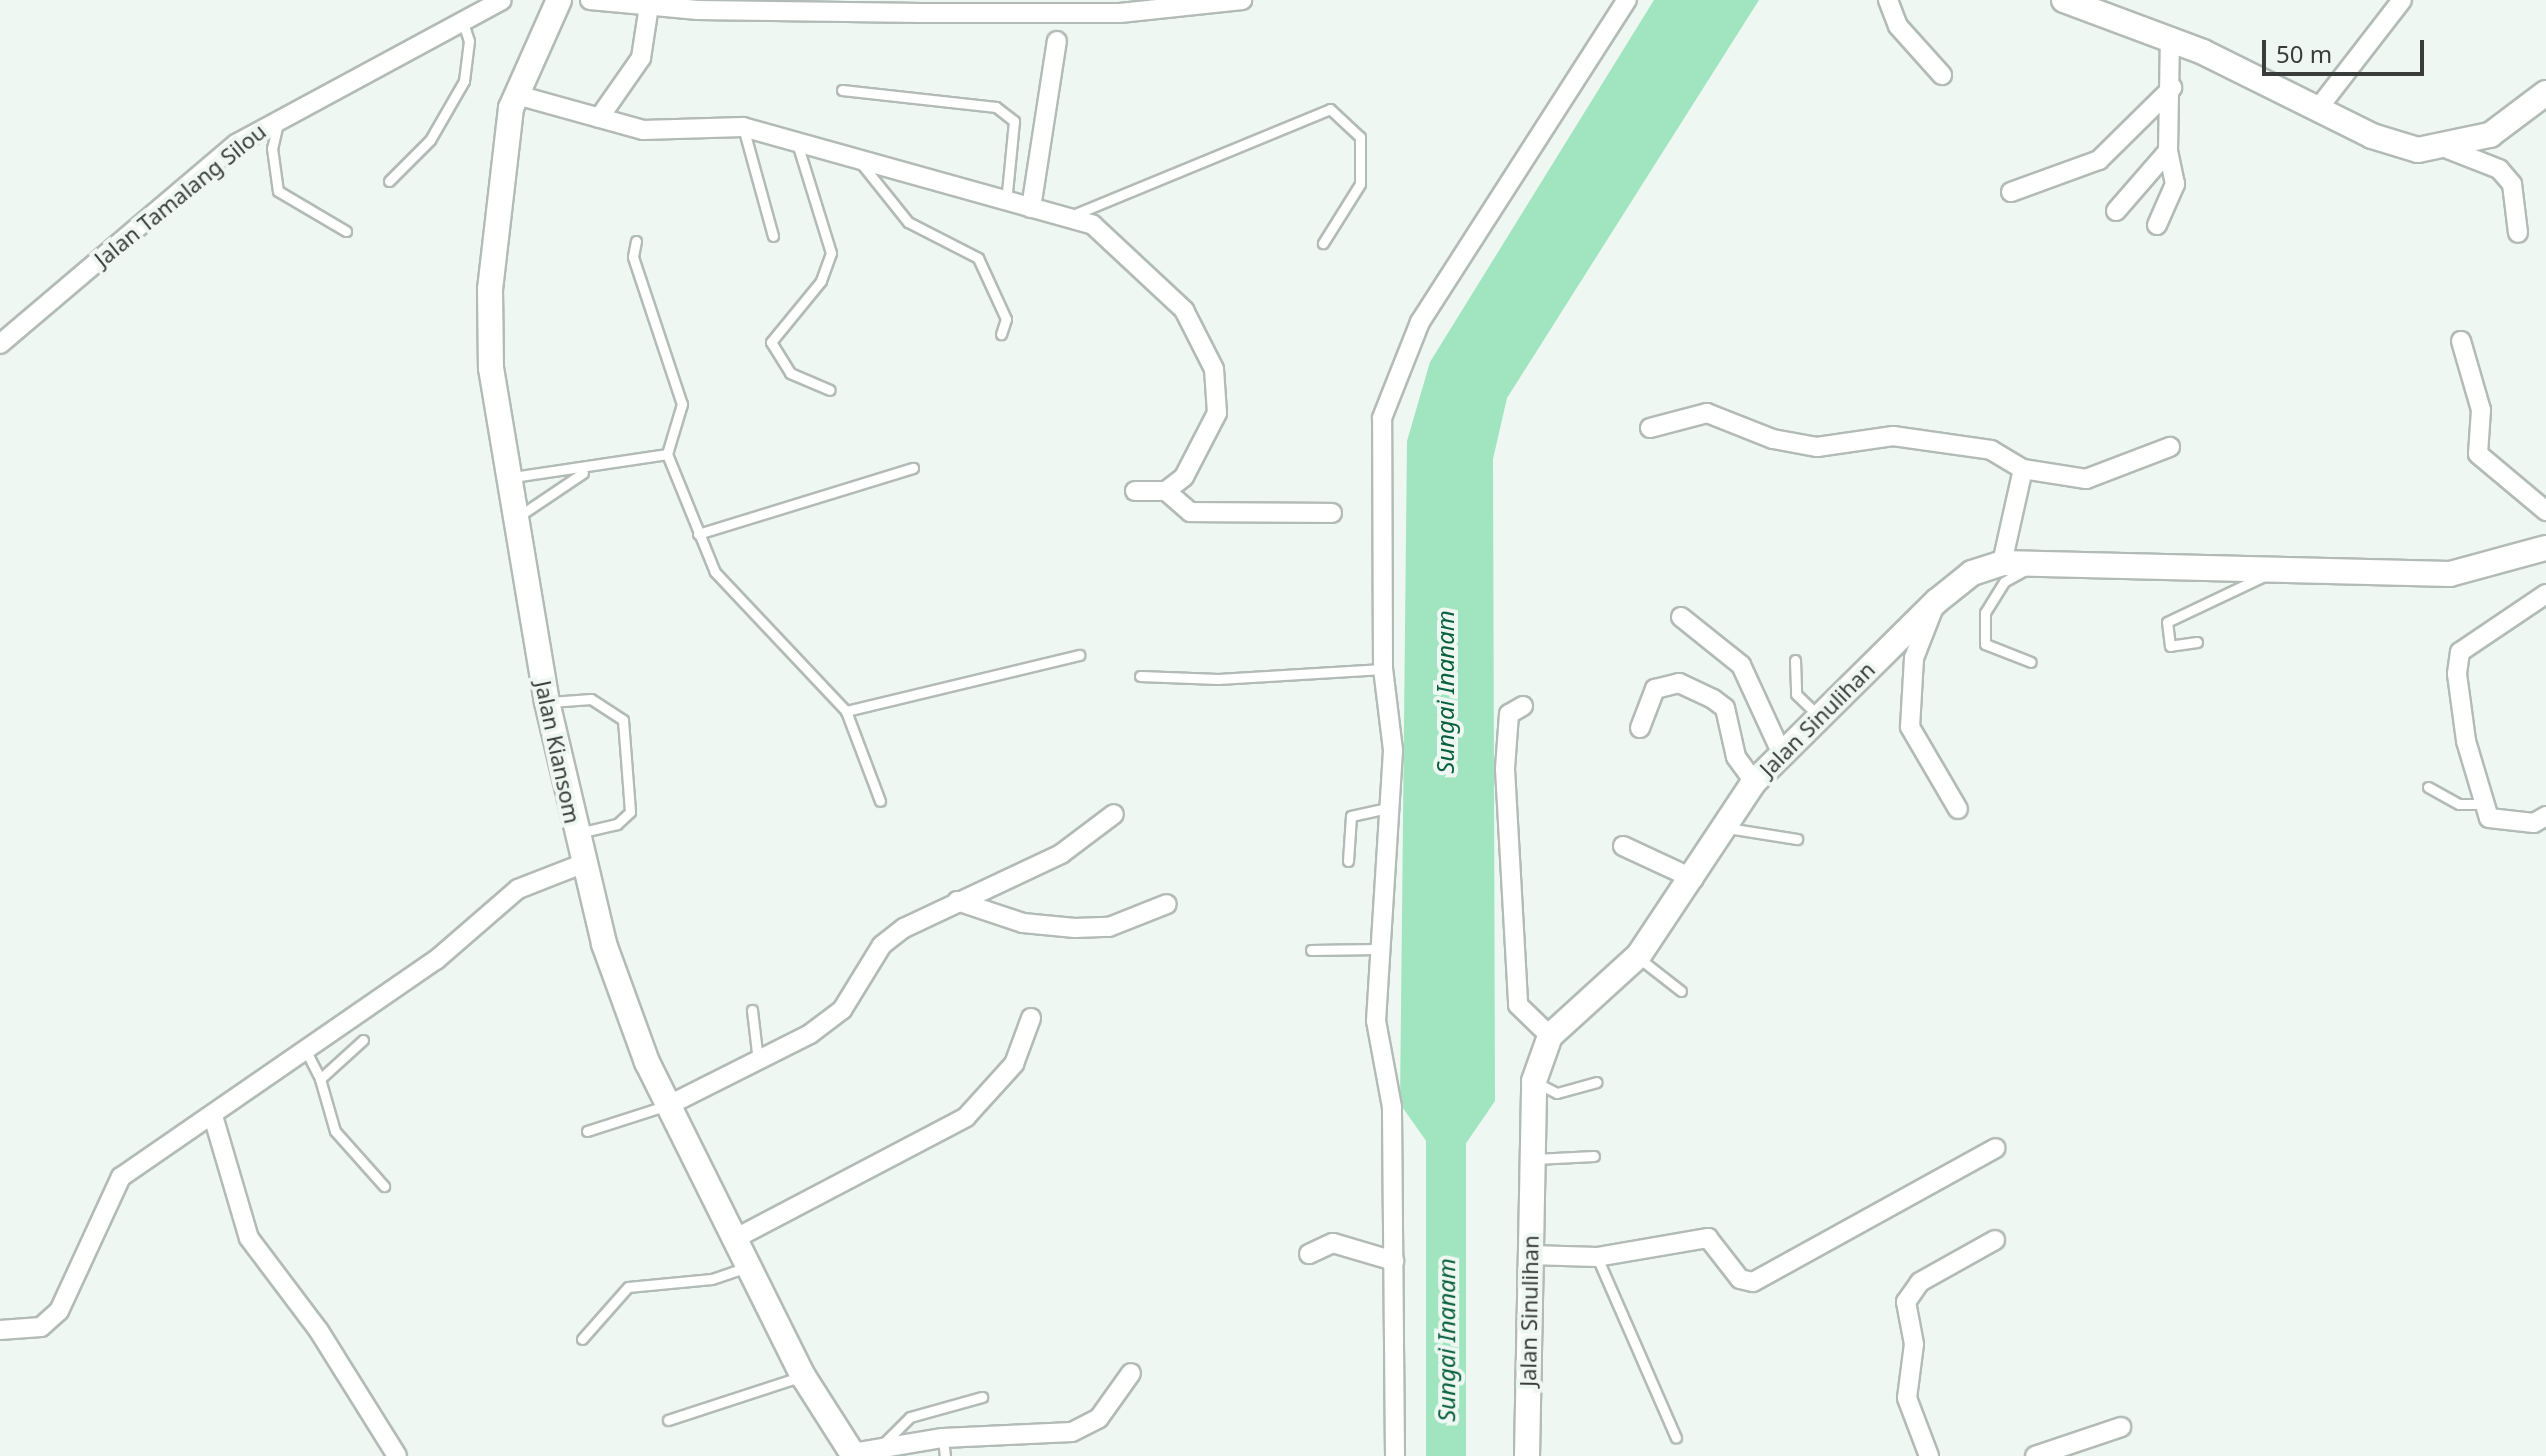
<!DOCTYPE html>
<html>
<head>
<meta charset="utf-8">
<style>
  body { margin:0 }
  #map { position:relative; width:2546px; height:1456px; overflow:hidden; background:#eef7f2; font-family:"Noto Sans",sans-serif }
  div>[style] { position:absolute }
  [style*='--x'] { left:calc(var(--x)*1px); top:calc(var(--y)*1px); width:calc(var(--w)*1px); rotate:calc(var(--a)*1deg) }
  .water>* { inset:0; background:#a0e5bf }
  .river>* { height:40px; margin:-20px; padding:0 20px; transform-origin:20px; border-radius:20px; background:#a0e5bf }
  .roads { filter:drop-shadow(2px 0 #b3bbb6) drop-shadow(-2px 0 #b3bbb6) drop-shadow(0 2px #b3bbb6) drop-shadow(0 -2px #b3bbb6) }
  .service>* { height:9px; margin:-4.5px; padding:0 4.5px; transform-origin:4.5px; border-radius:4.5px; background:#fff }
  .minor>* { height:18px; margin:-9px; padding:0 9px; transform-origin:9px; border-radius:9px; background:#fff }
  .tertiary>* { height:24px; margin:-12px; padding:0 12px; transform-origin:12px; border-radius:12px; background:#fff }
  span { translate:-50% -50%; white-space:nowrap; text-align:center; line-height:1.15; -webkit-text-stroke:8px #eef7f2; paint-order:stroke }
  .street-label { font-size:22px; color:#383c3a }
  .water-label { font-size:24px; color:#0a603e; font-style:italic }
  .scale { position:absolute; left:2262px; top:40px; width:162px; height:36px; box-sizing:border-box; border:4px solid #383c3a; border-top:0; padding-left:10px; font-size:24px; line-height:28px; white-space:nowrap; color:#383c3a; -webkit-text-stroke:6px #eef7f2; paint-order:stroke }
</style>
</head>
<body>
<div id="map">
  <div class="water">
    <div style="clip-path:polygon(1654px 0,1759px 0,1507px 398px,1493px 459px,1495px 1101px,1456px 1158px,1439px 1159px,1400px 1104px,1407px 441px,1430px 362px)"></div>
  </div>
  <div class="river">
    <div style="--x:1446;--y:1104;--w:352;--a:90"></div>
  </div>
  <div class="roads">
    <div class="service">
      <div style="--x:842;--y:90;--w:155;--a:6.3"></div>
      <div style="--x:996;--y:107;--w:23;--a:38"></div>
      <div style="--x:1014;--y:121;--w:82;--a:95.6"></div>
      <div style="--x:278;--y:123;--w:26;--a:103"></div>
      <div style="--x:272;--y:148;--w:43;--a:82.1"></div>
      <div style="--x:278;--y:191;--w:79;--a:30.5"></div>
      <div style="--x:743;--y:127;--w:113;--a:74.6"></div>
      <div style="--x:797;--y:143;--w:115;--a:72.8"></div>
      <div style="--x:831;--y:253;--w:30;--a:110"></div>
      <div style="--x:821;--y:281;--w:79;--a:129.3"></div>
      <div style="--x:771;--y:342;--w:36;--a:58"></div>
      <div style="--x:790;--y:373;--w:43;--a:23"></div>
      <div style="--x:860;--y:162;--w:77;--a:51.3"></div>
      <div style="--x:908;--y:222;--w:79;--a:27.2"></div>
      <div style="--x:978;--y:258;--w:67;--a:65.3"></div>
      <div style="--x:1006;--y:319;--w:16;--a:108"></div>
      <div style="--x:389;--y:181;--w:58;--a:-45"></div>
      <div style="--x:430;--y:140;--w:68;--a:-60"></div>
      <div style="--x:464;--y:81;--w:40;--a:-82.9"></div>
      <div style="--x:469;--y:41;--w:22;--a:-108"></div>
      <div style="--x:1073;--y:215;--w:278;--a:-22.4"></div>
      <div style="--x:1330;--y:109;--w:41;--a:43"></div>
      <div style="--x:1360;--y:137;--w:47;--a:90"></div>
      <div style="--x:1360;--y:184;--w:70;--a:122.1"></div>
      <div style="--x:636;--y:241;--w:16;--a:101"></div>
      <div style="--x:633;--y:257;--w:155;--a:71.6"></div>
      <div style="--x:682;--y:404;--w:52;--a:106.7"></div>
      <div style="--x:513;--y:477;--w:156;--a:-8.5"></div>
      <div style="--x:667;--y:454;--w:127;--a:67.9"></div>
      <div style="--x:715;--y:572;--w:191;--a:46.7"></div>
      <div style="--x:846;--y:711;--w:96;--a:69.3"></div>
      <div style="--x:519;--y:516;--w:77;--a:-33.9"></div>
      <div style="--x:698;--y:534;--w:225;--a:-17.1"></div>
      <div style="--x:2027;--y:569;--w:26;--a:151"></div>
      <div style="--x:2004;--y:582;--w:36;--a:122"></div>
      <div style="--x:1985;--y:613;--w:31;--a:90"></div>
      <div style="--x:1985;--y:644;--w:49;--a:21.4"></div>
      <div style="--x:2197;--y:642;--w:27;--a:172"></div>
      <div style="--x:2170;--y:646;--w:24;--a:-97"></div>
      <div style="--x:2167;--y:622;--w:110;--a:-25.4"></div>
      <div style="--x:1795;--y:660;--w:34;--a:88"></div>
      <div style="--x:1796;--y:694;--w:29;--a:44"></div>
      <div style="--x:1140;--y:676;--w:78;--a:2.2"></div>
      <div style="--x:1218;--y:679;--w:165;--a:-3.5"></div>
      <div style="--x:550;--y:702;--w:41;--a:-4.2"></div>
      <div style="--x:591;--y:699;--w:38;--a:33"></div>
      <div style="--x:623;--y:720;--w:92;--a:85.6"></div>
      <div style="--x:630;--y:812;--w:18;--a:137"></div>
      <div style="--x:617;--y:824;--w:39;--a:167"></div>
      <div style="--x:846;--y:711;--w:240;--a:-13.5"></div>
      <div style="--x:2428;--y:787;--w:35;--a:29"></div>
      <div style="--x:2459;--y:804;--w:22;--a:0"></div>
      <div style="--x:1727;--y:828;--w:71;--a:8.9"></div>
      <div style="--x:1348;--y:861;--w:45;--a:-86.2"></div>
      <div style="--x:1351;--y:816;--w:42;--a:-12.4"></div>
      <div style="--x:1311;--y:950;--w:67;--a:-0.9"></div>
      <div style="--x:1640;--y:959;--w:52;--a:38"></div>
      <div style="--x:752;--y:1010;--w:51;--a:83.3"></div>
      <div style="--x:305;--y:1049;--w:34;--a:63"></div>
      <div style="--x:320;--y:1079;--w:58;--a:-42.2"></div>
      <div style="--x:320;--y:1079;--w:54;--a:73.9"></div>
      <div style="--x:335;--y:1131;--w:74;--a:48.3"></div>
      <div style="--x:1537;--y:1083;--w:22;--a:27"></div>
      <div style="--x:1557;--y:1093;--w:41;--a:-15.4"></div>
      <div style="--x:587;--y:1131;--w:85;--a:-17.8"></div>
      <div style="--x:1535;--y:1159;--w:59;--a:-2.9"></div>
      <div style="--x:1597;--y:1257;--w:197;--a:66.4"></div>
      <div style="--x:582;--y:1339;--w:69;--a:-48.5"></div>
      <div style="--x:628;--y:1287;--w:84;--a:-5.4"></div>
      <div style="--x:712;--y:1279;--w:37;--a:-19"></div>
      <div style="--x:668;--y:1420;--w:142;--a:-18.1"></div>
      <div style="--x:943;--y:1438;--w:18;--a:84"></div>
      <div style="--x:883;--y:1444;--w:38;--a:-45"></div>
      <div style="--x:910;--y:1417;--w:75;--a:-15.5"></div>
    </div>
    <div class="minor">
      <div style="--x:590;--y:0;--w:108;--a:5.3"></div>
      <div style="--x:698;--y:10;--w:223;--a:0.8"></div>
      <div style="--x:921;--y:13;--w:199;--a:0"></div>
      <div style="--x:1120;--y:13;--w:123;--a:-6.1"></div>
      <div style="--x:1888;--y:0;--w:28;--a:69"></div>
      <div style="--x:1898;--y:26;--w:66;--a:48.1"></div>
      <div style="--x:517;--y:95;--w:131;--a:15.5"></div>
      <div style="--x:643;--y:130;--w:100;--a:-1.7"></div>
      <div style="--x:743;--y:127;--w:363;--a:15.6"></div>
      <div style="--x:1093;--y:225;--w:125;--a:43"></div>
      <div style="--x:1184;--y:310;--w:66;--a:63"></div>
      <div style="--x:1214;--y:369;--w:44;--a:86.1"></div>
      <div style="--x:1217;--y:413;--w:72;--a:117.3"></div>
      <div style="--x:1184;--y:477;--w:23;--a:142"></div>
      <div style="--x:1166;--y:491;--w:31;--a:180"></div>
      <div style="--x:2317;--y:110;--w:139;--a:-52.3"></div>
      <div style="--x:599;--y:118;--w:73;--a:-55"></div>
      <div style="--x:641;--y:58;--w:53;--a:-81.3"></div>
      <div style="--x:2448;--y:149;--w:55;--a:21.4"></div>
      <div style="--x:2499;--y:169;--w:20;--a:49"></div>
      <div style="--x:2512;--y:184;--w:49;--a:83"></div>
      <div style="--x:2011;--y:192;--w:94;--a:-20"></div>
      <div style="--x:2099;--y:160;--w:103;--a:-44.6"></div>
      <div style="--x:1031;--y:208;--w:169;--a:-81.2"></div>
      <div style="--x:2116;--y:211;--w:79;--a:-49.1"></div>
      <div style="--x:2168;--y:151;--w:110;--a:-89"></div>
      <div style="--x:2157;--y:225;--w:45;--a:-66.3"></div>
      <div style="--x:2175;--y:184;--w:34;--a:-102"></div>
      <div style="--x:2461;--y:341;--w:72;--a:73.8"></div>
      <div style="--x:2481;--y:410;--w:44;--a:93.9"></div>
      <div style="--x:2478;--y:454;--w:89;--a:40"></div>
      <div style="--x:0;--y:344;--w:309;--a:-40.3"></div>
      <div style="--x:236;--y:144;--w:302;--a:-28.4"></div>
      <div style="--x:1650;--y:428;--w:59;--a:-14.7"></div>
      <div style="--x:1707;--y:413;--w:71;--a:21.5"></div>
      <div style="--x:1773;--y:439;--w:45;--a:10.3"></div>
      <div style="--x:1817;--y:447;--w:77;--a:-8.2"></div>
      <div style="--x:1893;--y:436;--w:99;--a:8.1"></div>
      <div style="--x:1991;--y:450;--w:37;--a:31"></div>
      <div style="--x:2023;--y:469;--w:96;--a:102.6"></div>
      <div style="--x:2023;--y:469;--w:64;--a:9"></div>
      <div style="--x:2086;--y:479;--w:90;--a:-20.9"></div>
      <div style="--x:1166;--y:491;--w:32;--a:41"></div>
      <div style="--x:1190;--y:512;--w:142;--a:0.4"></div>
      <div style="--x:2546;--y:594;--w:104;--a:146"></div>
      <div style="--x:2460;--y:652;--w:22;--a:98"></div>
      <div style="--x:2457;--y:674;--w:68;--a:82.3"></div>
      <div style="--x:2466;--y:741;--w:80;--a:73.4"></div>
      <div style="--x:2489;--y:818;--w:45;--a:6.3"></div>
      <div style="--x:2534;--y:823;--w:14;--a:-30"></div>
      <div style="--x:1934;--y:607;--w:55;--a:111.4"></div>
      <div style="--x:1914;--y:658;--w:69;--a:93.3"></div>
      <div style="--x:1910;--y:727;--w:95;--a:59.7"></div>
      <div style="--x:1681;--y:617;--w:77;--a:38.7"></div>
      <div style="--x:1741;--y:665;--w:96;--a:65.3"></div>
      <div style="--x:1523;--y:706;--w:16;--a:150"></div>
      <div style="--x:1509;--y:714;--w:55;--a:94.2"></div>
      <div style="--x:1505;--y:769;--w:236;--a:86.8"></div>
      <div style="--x:1518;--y:1005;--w:45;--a:44.1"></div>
      <div style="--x:1640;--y:728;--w:42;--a:-69"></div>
      <div style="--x:1655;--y:689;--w:25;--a:-14"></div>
      <div style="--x:1679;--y:683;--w:38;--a:25"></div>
      <div style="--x:1713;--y:699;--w:15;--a:37"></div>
      <div style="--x:1725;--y:708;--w:50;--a:77.3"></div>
      <div style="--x:1736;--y:757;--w:31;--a:54"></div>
      <div style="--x:1623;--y:846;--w:78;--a:24.9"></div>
      <div style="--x:957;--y:901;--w:70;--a:18.4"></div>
      <div style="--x:1023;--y:923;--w:52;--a:5.5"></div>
      <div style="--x:1075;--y:928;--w:34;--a:-2"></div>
      <div style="--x:1109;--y:927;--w:62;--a:-21.6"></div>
      <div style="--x:669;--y:1105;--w:158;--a:-26.7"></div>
      <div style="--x:810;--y:1034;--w:40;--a:-37"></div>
      <div style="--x:842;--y:1010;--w:76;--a:-58.4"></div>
      <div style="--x:882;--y:945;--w:28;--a:-38"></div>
      <div style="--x:904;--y:928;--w:174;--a:-25.2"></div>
      <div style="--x:1061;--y:854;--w:66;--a:-37"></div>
      <div style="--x:213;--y:1116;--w:127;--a:73.6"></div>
      <div style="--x:249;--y:1238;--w:116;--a:53"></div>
      <div style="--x:319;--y:1331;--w:147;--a:58"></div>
      <div style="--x:736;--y:1238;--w:260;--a:-27.7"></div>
      <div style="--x:966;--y:1117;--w:72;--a:-47.8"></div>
      <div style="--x:1014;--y:1064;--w:49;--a:-69.7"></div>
      <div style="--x:1309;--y:1254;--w:26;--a:-25"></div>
      <div style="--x:1333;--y:1243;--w:64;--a:16.4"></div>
      <div style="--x:1530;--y:1255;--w:67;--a:1.7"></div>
      <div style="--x:1597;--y:1257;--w:113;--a:-9.7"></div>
      <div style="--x:1708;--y:1238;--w:52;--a:52"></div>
      <div style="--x:1740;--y:1279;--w:13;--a:13"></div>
      <div style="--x:1753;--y:1282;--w:277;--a:-28.9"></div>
      <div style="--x:0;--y:1330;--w:41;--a:-4.2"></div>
      <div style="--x:41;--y:1327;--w:24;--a:-42"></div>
      <div style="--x:59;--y:1311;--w:148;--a:-65.2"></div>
      <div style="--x:121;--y:1177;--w:383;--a:-34.6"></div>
      <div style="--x:436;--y:960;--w:108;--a:-40.9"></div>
      <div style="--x:518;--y:889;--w:69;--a:-21.3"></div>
      <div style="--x:853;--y:1453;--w:91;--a:-9.5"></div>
      <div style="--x:943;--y:1438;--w:129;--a:-2.7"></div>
      <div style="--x:1072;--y:1432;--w:30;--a:-27"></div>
      <div style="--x:1099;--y:1418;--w:55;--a:-54.6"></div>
      <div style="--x:1395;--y:1456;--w:349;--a:-90.5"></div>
      <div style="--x:1392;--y:1107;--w:87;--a:-100.5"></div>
      <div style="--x:1376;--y:1021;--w:272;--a:-86.4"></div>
      <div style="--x:1393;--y:750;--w:82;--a:-97"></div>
      <div style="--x:1383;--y:669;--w:251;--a:-90.2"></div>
      <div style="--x:1382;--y:418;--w:103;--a:-68.4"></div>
      <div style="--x:1420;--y:322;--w:383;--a:-57.3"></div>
      <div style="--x:1929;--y:1456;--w:62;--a:-110.8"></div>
      <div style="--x:1907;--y:1398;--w:54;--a:-82.6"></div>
      <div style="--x:1914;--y:1344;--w:43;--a:-100.8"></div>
      <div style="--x:1906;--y:1302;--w:24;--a:-55"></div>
      <div style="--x:1920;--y:1282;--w:86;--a:-29.2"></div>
      <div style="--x:2035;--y:1456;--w:91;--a:-18.6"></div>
    </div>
    <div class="tertiary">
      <div style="--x:559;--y:0;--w:118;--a:114"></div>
      <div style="--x:511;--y:108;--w:182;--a:96.6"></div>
      <div style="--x:490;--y:289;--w:79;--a:89.3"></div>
      <div style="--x:491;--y:368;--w:339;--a:80.5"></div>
      <div style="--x:547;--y:702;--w:249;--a:76.7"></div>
      <div style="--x:604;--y:944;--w:126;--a:70"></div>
      <div style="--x:647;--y:1062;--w:351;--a:63.6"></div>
      <div style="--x:803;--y:1376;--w:95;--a:57.5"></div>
      <div style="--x:2064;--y:0;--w:148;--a:20.5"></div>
      <div style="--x:2203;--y:52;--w:189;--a:26.4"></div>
      <div style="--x:2372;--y:136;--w:48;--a:16.9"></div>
      <div style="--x:2418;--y:150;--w:74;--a:-11.8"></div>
      <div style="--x:2490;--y:135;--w:70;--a:-36.9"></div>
      <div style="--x:1527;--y:1456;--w:375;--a:-88.9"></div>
      <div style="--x:1534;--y:1081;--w:48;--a:-70.4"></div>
      <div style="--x:1550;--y:1036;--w:120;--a:-42.3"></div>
      <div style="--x:1639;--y:955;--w:208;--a:-56.4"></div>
      <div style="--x:1754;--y:782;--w:257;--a:-44.7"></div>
      <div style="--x:1937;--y:601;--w:45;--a:-38.7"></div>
      <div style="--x:1972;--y:573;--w:32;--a:-18"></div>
      <div style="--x:2002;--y:563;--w:448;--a:1.4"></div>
      <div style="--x:2450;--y:574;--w:99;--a:-15.2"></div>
    </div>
  </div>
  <div class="street-label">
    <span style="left:180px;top:195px;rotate:-39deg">Jalan Tamalang Silou</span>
    <span style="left:1817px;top:719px;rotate:-45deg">Jalan Sinulihan</span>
    <span style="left:558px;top:752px;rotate:78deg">Jalan Kiansom</span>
    <span style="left:1529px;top:1311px;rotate:-89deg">Jalan Sinulihan</span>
  </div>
  <div class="water-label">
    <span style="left:1445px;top:692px;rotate:-90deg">Sungai Inanam</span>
    <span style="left:1446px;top:1340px;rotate:-90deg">Sungai Inanam</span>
  </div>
  <div class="scale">50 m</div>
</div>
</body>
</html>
